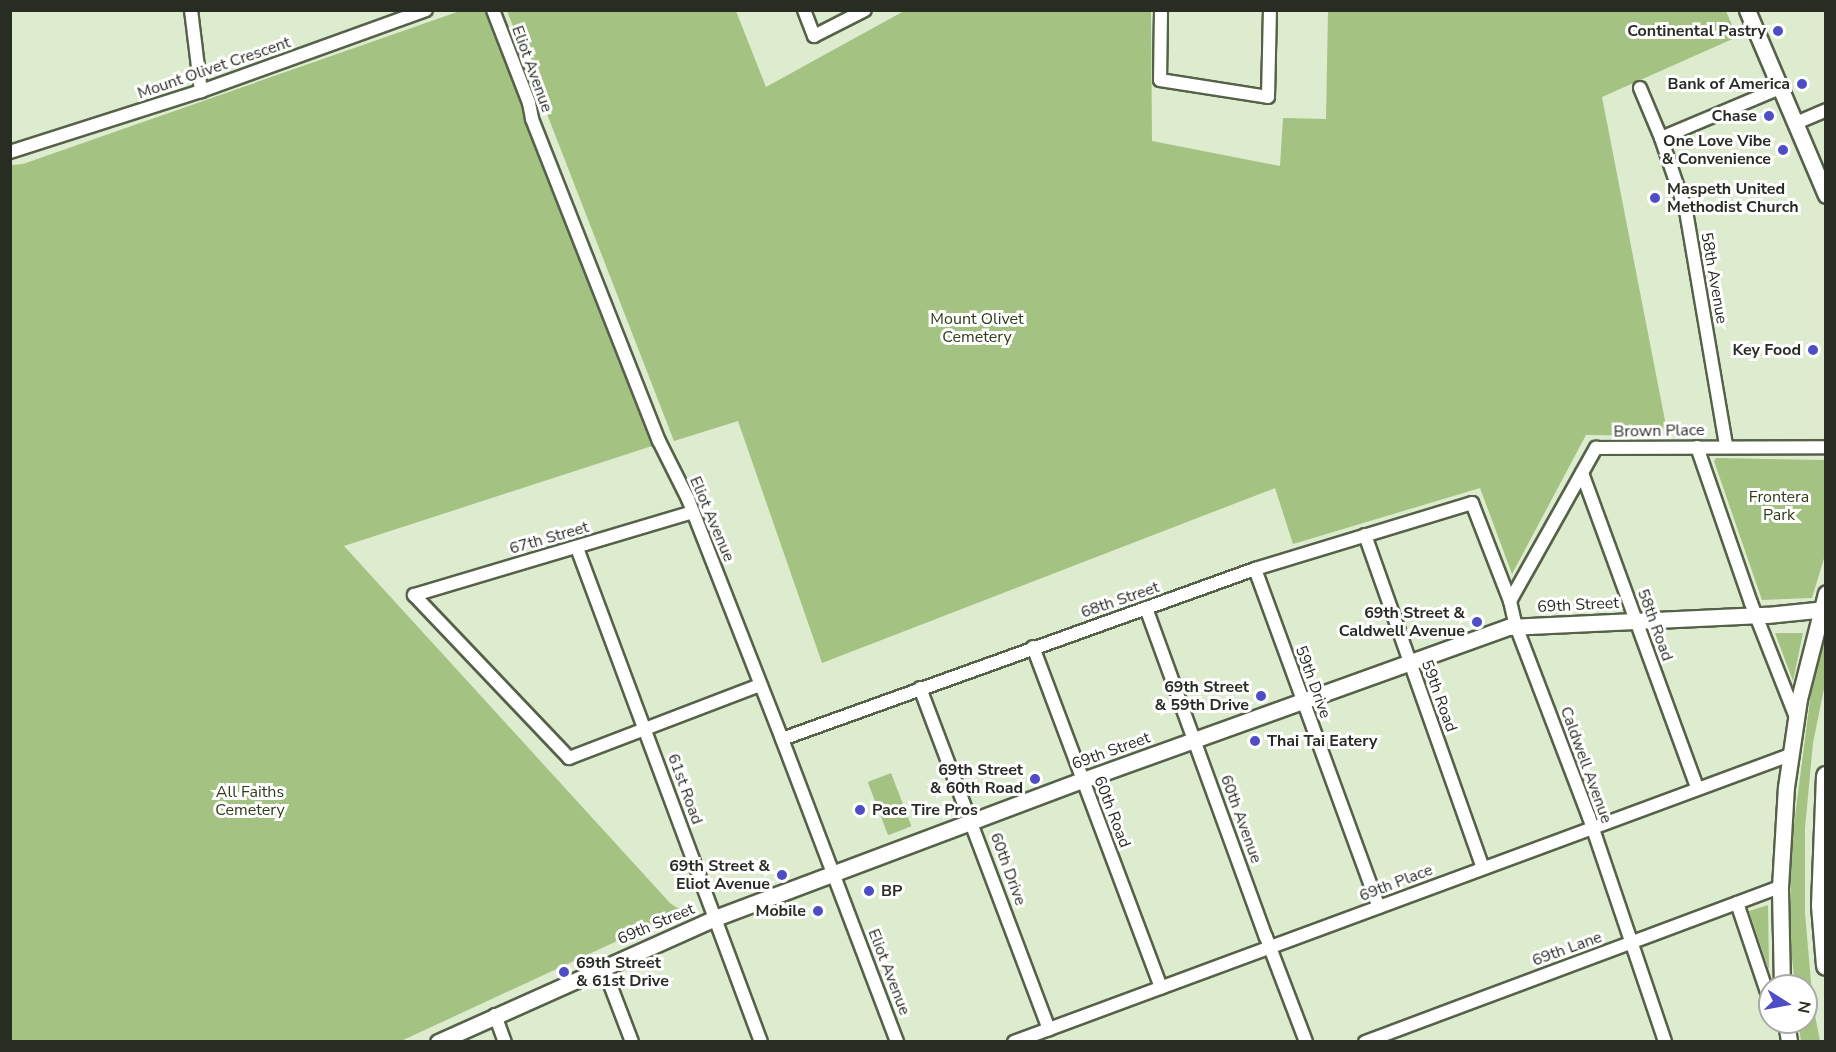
<!DOCTYPE html>
<html>
<head>
<meta charset="utf-8">
<style>
  body { margin:0 }
  #map { position:relative; width:1836px; height:1052px; overflow:hidden; background:#ddebcf; font-family:"Nunito Sans",sans-serif }
  div>[style] { position:absolute }
  [style*='--x'] { left:calc(var(--x)*1px); top:calc(var(--y)*1px); width:calc(var(--w)*1px); rotate:calc(var(--a)*1deg) }
  .green>* { inset:0; background:#a4c281; transform-origin:0 0 }
  .roads { filter:drop-shadow(2px 0 #556148) drop-shadow(-2px 0 #556148) drop-shadow(0 2px #556148) drop-shadow(0 -2px #556148) }
  .minor>* { height:12px; margin:-6px; padding:0 6px; transform-origin:6px; border-radius:6px; background:#fff }
  .major>* { height:15px; margin:-7.5px; padding:0 7.5px; transform-origin:7.5px; border-radius:7.5px; background:#fff }
  .highway>* { height:18px; margin:-9px; padding:0 9px; transform-origin:9px; border-radius:9px; background:#fff }
  .dots>* { width:16px; height:16px; translate:-50% -50%; box-sizing:border-box; border:3px solid #fff; border-radius:50% }
  span { translate:-50% -50%; white-space:nowrap; text-align:center; line-height:1.15; -webkit-text-stroke:6px #fff; paint-order:stroke }
  .poi-label { font-size:16px; color:#282d23; font-weight:700 }
  .right { translate:-100% -50%; text-align:right }
  .left { translate:0 -50%; text-align:left }
  .street-label { font-size:16px; color:#282d23 }
  .park-label { font-size:16px; color:#2d3d17 }
  .frame { position:absolute; inset:0; border:12px solid #282d23; pointer-events:none }
  .north { position:absolute; left:1758px; top:974px; width:60px; height:60px; box-sizing:border-box; background:#fff; border:2px solid #a9aba7; border-radius:50%; rotate:101deg; font-size:16px; font-weight:700; line-height:24px; text-align:center; color:#282d23 }
  .north::after { content:''; display:block; margin:auto; width:21px; height:27px; background:#4f4dc4; clip-path:polygon(50% 0,100% 100%,50% 72%,0 100%) }
</style>
</head>
<body>
<div id="map">
  <div class="green">
    <div style="clip-path:polygon(460px 11px,485px 11px,520px 98px,525px 120px,652px 446px,344px 546px,670px 903px,682px 911px,401px 1041px,11px 1041px,11px 165px,23px 164px)"></div>
    <div style="clip-path:polygon(507px 11px,736px 11px,766px 87px,904px 11px,1151px 11px,1152px 141px,1280px 166px,1283px 118px,1326px 119px,1328px 11px,1726px 11px,1737px 37px,1602px 97px,1668px 436px,1586px 435px,1512px 574px,1480px 488px,1293px 544px,1275px 488px,822px 663px,738px 421px,674px 441px)"></div>
    <div style="clip-path:polygon(1716px 458px,1825px 460px,1825px 555px,1812px 598px,1762px 600px,1714px 461px)"></div>
    <div style="clip-path:polygon(1825px 627px,1825px 684px,1813px 743px,1805px 828px,1805px 913px,1813px 1005px,1820px 1041px,1801px 1041px,1798px 1022px,1806px 1022px,1806px 986px,1795px 986px,1790px 938px,1791px 848px,1811px 692px)"></div>
    <div style="clip-path:polygon(1775px 633px,1803px 633px,1793px 681px)"></div>
    <div style="left:891px;top:773px;width:57px;height:25px;rotate:69deg"></div>
    <div style="clip-path:polygon(1768px 905px,1769px 970px,1749px 911px)"></div>
  </div>
  <div class="roads">
    <div class="minor">
      <div style="--x:191;--y:10;--w:82;--a:83"></div>
      <div style="--x:493;--y:10;--w:100;--a:68.8"></div>
      <div style="--x:529;--y:103;--w:16;--a:79"></div>
      <div style="--x:532;--y:119;--w:346;--a:68.5"></div>
      <div style="--x:659;--y:441;--w:65;--a:63.4"></div>
      <div style="--x:688;--y:499;--w:258;--a:68.6"></div>
      <div style="--x:782;--y:739;--w:324;--a:69.2"></div>
      <div style="--x:804;--y:10;--w:28;--a:69"></div>
      <div style="--x:814;--y:36;--w:57;--a:-27"></div>
      <div style="--x:1161;--y:10;--w:70;--a:90.8"></div>
      <div style="--x:1160;--y:80;--w:109;--a:8.9"></div>
      <div style="--x:1268;--y:97;--w:87;--a:-88.7"></div>
      <div style="--x:1640;--y:88;--w:54;--a:67.2"></div>
      <div style="--x:1661;--y:138;--w:77;--a:71.1"></div>
      <div style="--x:1686;--y:211;--w:238;--a:80.3"></div>
      <div style="--x:1796;--y:123;--w:33;--a:-23"></div>
      <div style="--x:1661;--y:138;--w:129;--a:-22.8"></div>
      <div style="--x:10;--y:152;--w:201;--a:-17.7"></div>
      <div style="--x:201;--y:91;--w:239;--a:-19.8"></div>
      <div style="--x:1697;--y:447;--w:165;--a:70.9"></div>
      <div style="--x:1751;--y:603;--w:123;--a:68.5"></div>
      <div style="--x:1582;--y:473;--w:335;--a:69.9"></div>
      <div style="--x:693;--y:512;--w:291;--a:163.4"></div>
      <div style="--x:414;--y:595;--w:225;--a:46.4"></div>
      <div style="--x:569;--y:758;--w:204;--a:-20.9"></div>
      <div style="--x:1365;--y:535;--w:353;--a:70.5"></div>
      <div style="--x:577;--y:548;--w:527;--a:69.57"></div>
      <div style="--x:1255;--y:569;--w:360;--a:69.9"></div>
      <div style="--x:1510;--y:601;--w:176;--a:-60.7"></div>
      <div style="--x:1596;--y:448;--w:230;--a:-0.2"></div>
      <div style="--x:1146;--y:608;--w:350;--a:70"></div>
      <div style="--x:1266;--y:937;--w:112;--a:69.1"></div>
      <div style="--x:1033;--y:647;--w:364;--a:69.4"></div>
      <div style="--x:920;--y:688;--w:365;--a:69.3"></div>
      <div style="--x:782;--y:739;--w:503;--a:-19.77"></div>
      <div style="--x:1255;--y:569;--w:227;--a:-16.9"></div>
      <div style="--x:1472;--y:503;--w:105;--a:68.8"></div>
      <div style="--x:1510;--y:601;--w:26;--a:77"></div>
      <div style="--x:1516;--y:626;--w:204;--a:69.1"></div>
      <div style="--x:1589;--y:817;--w:237;--a:71.3"></div>
      <div style="--x:1737;--y:903;--w:103;--a:71.4"></div>
      <div style="--x:603;--y:966;--w:81;--a:69.1"></div>
      <div style="--x:495;--y:1015;--w:29;--a:70"></div>
      <div style="--x:1014;--y:1042;--w:827;--a:-20.3"></div>
      <div style="--x:1365;--y:1042;--w:443;--a:-20.5"></div>
    </div>
    <div class="major">
      <div style="--x:1747;--y:10;--w:201;--a:66.9"></div>
      <div style="--x:1782;--y:986;--w:99;--a:-91.2"></div>
      <div style="--x:1780;--y:887;--w:100;--a:-86.6"></div>
      <div style="--x:1786;--y:787;--w:89;--a:-81.6"></div>
      <div style="--x:1799;--y:699;--w:109;--a:-75.7"></div>
      <div style="--x:1786;--y:1022;--w:20;--a:81"></div>
      <div style="--x:438;--y:1042;--w:303;--a:-24.1"></div>
      <div style="--x:715;--y:918;--w:393;--a:-20.6"></div>
      <div style="--x:1083;--y:780;--w:452;--a:-19.8"></div>
      <div style="--x:1508;--y:627;--w:259;--a:-2.7"></div>
      <div style="--x:1767;--y:615;--w:59;--a:-5.8"></div>
    </div>
    <div class="highway">
      <div style="--x:1826;--y:776;--w:130;--a:92.2"></div>
      <div style="--x:1821;--y:906;--w:60;--a:85.2"></div>
    </div>
  </div>
  <div class="dots">
    <div style="left:1778px;top:31px;background:#4f4dc4"></div>
    <div style="left:1802px;top:84px;background:#4f4dc4"></div>
    <div style="left:1769px;top:116px;background:#4f4dc4"></div>
    <div style="left:1783px;top:150px;background:#4f4dc4"></div>
    <div style="left:1655px;top:198px;background:#4f4dc4"></div>
    <div style="left:1813px;top:350px;background:#4f4dc4"></div>
    <div style="left:1477px;top:622px;background:#4f4dc4"></div>
    <div style="left:1261px;top:696px;background:#4f4dc4"></div>
    <div style="left:1255px;top:741px;background:#4f4dc4"></div>
    <div style="left:1035px;top:779px;background:#4f4dc4"></div>
    <div style="left:860px;top:810px;background:#4f4dc4"></div>
    <div style="left:782px;top:875px;background:#4f4dc4"></div>
    <div style="left:869px;top:891px;background:#4f4dc4"></div>
    <div style="left:818px;top:911px;background:#4f4dc4"></div>
    <div style="left:564px;top:972px;background:#4f4dc4"></div>
  </div>
  <div class="poi-label">
    <span class="right" style="left:1766px;top:31px">Continental Pastry</span>
    <span class="right" style="left:1790px;top:84px">Bank of America</span>
    <span class="right" style="left:1757px;top:116px">Chase</span>
    <span class="right" style="left:1771px;top:150px">One Love Vibe<br>&amp; Convenience</span>
    <span class="left" style="left:1667px;top:198px">Maspeth United<br>Methodist Church</span>
    <span class="right" style="left:1801px;top:350px">Key Food</span>
    <span class="right" style="left:1465px;top:622px">69th Street &amp;<br>Caldwell Avenue</span>
    <span class="right" style="left:1249px;top:696px">69th Street<br>&amp; 59th Drive</span>
    <span class="left" style="left:1267px;top:741px">Thai Tai Eatery</span>
    <span class="right" style="left:1023px;top:779px">69th Street<br>&amp; 60th Road</span>
    <span class="left" style="left:872px;top:810px">Pace Tire Pros</span>
    <span class="right" style="left:770px;top:875px">69th Street &amp;<br>Eliot Avenue</span>
    <span class="left" style="left:881px;top:891px">BP</span>
    <span class="right" style="left:806px;top:911px">Mobile</span>
    <span class="left" style="left:576px;top:972px">69th Street<br>&amp; 61st Drive</span>
  </div>
  <div class="street-label">
    <span style="left:214px;top:68px;rotate:-19deg">Mount Olivet Crescent</span>
    <span style="left:532px;top:69px;rotate:70deg">Eliot Avenue</span>
    <span style="left:1714px;top:278px;rotate:80deg">58th Avenue</span>
    <span style="left:1659px;top:431px;rotate:-1deg">Brown Place</span>
    <span style="left:712px;top:519px;rotate:67deg">Eliot Avenue</span>
    <span style="left:549px;top:538px;rotate:-16deg">67th Street</span>
    <span style="left:1120px;top:600px;rotate:-19deg">68th Street</span>
    <span style="left:1578px;top:605px;rotate:-3deg">69th Street</span>
    <span style="left:1655px;top:625px;rotate:70deg">58th Road</span>
    <span style="left:1313px;top:682px;rotate:70deg">59th Drive</span>
    <span style="left:1439px;top:696px;rotate:70deg">59th Road</span>
    <span style="left:1111px;top:751px;rotate:-20deg">69th Street</span>
    <span style="left:1586px;top:765px;rotate:70deg">Caldwell Avenue</span>
    <span style="left:685px;top:789px;rotate:70deg">61st Road</span>
    <span style="left:1112px;top:812px;rotate:69deg">60th Road</span>
    <span style="left:1241px;top:819px;rotate:70deg">60th Avenue</span>
    <span style="left:1008px;top:869px;rotate:70deg">60th Drive</span>
    <span style="left:1396px;top:883px;rotate:-21deg">69th Place</span>
    <span style="left:656px;top:924px;rotate:-23deg">69th Street</span>
    <span style="left:1567px;top:949px;rotate:-20deg">69th Lane</span>
    <span style="left:889px;top:972px;rotate:69deg">Eliot Avenue</span>
  </div>
  <div class="park-label">
    <span style="left:977px;top:328px">Mount Olivet<br>Cemetery</span>
    <span style="left:1779px;top:506px">Frontera<br>Park</span>
    <span style="left:250px;top:801px">All Faiths<br>Cemetery</span>
  </div>
  <div class="frame"></div>
  <div class="north">N</div>
</div>
</body>
</html>
